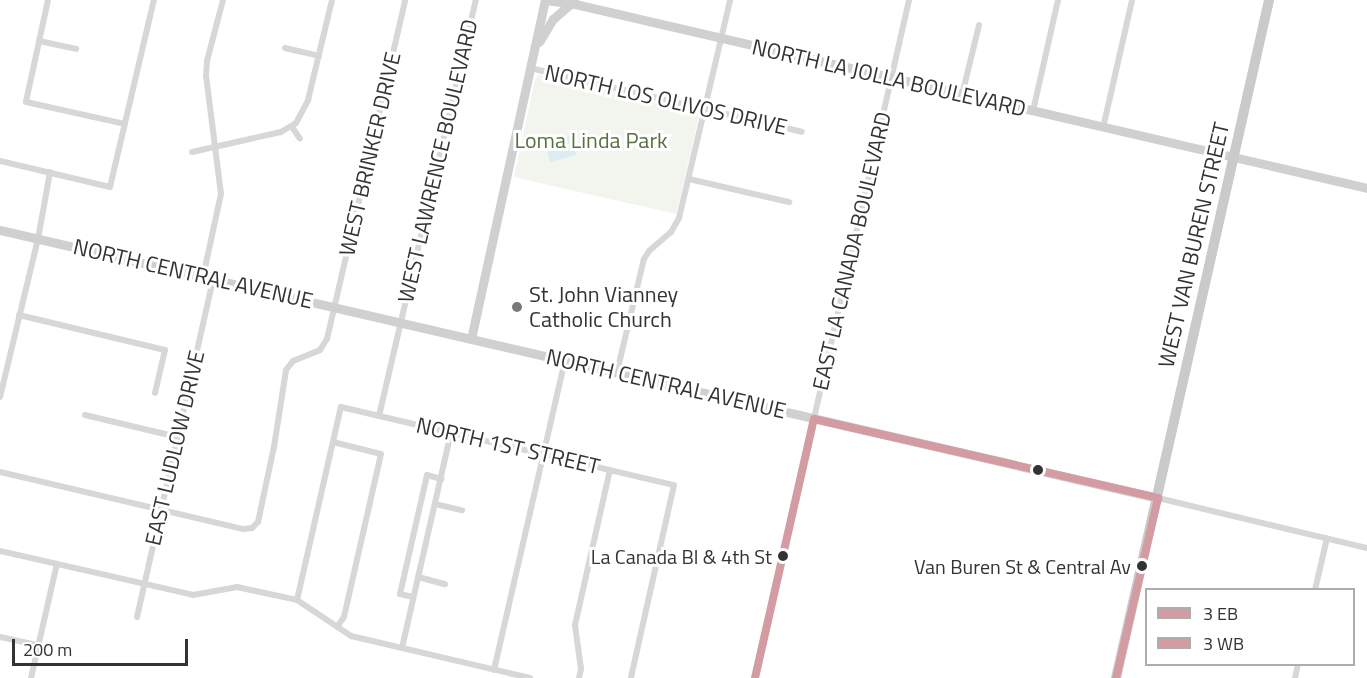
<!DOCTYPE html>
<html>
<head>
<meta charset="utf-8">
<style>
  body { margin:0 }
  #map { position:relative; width:1367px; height:678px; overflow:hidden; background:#fff; font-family:"Titillium Web",sans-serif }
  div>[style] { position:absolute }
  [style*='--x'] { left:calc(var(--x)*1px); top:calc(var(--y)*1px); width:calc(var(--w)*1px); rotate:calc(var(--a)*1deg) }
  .green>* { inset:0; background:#f1f5ed }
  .water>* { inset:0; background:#ddebf3 }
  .street>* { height:6px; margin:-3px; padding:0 3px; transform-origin:3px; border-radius:3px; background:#d7d7d7 }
  .secondary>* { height:9px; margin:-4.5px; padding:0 4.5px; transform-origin:4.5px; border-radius:4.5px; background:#d0d0d0 }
  .primary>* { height:10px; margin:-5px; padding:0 5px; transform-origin:5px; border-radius:5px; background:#cacaca }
  .bus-1>* { height:8px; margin:-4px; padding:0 4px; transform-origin:4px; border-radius:4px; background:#d39ca3 }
  .bus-2>* { height:8px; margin:-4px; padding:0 4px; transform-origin:4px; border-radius:4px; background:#d39ca3 }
  .dots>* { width:16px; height:16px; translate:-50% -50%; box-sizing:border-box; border:3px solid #fff; border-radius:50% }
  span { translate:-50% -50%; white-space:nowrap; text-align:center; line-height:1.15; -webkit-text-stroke:6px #fff; paint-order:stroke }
  .bus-label { font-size:20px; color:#333 }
  .right { translate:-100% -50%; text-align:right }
  .street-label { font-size:22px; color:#333 }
  .park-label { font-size:22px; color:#56703f }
  .poi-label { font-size:22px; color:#333 }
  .left { translate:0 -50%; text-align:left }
  .legend { position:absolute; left:1145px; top:588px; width:210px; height:78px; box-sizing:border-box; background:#fff; border:2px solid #adadad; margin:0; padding:8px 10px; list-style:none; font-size:18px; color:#333 }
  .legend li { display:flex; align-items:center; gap:12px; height:30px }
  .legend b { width:30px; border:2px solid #adadad }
  .scale { position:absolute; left:12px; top:639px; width:176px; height:27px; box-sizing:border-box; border:3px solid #333; border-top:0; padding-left:8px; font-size:18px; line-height:21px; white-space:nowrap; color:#333; -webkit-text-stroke:4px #fff; paint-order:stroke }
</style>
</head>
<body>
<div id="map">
  <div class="green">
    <div style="clip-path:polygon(539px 74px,697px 112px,699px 116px,676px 214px,514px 177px,535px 80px)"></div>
  </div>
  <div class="water">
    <div style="clip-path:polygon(571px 136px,576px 155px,550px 162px,547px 151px,557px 149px,555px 140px)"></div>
  </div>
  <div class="street">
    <div style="--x:48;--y:0;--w:104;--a:102.2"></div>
    <div style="--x:26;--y:102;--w:101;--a:12.5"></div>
    <div style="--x:39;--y:41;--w:38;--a:12"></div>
    <div style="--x:285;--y:48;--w:35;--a:13"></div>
    <div style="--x:530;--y:68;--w:279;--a:13.2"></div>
    <div style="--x:962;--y:95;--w:72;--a:-76.3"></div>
    <div style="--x:1033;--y:111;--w:114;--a:-77.3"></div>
    <div style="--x:292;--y:127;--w:14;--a:56"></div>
    <div style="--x:1103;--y:128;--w:131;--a:-77.2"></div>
    <div style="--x:192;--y:152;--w:91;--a:-12.7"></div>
    <div style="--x:281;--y:132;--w:17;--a:-31"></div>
    <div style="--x:296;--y:123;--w:26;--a:-62"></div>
    <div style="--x:308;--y:100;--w:103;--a:-76.5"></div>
    <div style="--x:0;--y:161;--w:113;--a:13.3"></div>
    <div style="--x:110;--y:187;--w:192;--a:-76.8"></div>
    <div style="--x:689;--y:179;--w:103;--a:13"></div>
    <div style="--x:203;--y:277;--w:85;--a:-77.8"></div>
    <div style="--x:221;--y:194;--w:119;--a:-97.2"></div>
    <div style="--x:206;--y:76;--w:15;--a:-86"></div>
    <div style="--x:207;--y:61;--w:63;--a:-75.3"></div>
    <div style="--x:19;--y:315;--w:150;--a:13.5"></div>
    <div style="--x:165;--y:350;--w:44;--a:103.1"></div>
    <div style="--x:617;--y:372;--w:116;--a:-76.6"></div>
    <div style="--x:644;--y:259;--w:9;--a:-58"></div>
    <div style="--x:649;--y:251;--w:29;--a:-41"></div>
    <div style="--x:671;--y:232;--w:16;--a:-60"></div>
    <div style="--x:679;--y:218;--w:224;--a:-76.8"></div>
    <div style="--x:0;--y:397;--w:163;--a:-76.5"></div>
    <div style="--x:38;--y:239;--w:68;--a:-79.8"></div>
    <div style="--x:85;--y:415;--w:95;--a:13.4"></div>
    <div style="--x:379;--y:416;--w:427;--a:-76.9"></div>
    <div style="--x:333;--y:442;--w:49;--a:14"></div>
    <div style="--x:381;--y:454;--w:167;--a:102.8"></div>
    <div style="--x:344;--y:617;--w:12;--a:125"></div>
    <div style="--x:0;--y:472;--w:250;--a:13.2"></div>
    <div style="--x:243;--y:529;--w:9;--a:-6"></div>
    <div style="--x:252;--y:528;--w:8;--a:-45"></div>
    <div style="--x:258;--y:522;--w:77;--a:-78"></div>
    <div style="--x:274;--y:447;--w:78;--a:-81.1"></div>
    <div style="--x:286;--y:370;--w:11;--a:-52"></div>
    <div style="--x:293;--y:361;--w:29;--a:-22"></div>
    <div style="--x:320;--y:350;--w:13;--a:-58"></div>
    <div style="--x:327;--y:339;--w:348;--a:-77"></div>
    <div style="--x:1158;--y:498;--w:215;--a:13.5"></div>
    <div style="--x:435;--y:504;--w:28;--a:13"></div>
    <div style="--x:0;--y:551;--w:198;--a:12.8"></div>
    <div style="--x:193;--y:595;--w:45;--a:-10.3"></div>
    <div style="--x:237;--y:587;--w:61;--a:12.2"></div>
    <div style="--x:297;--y:600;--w:65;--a:33.7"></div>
    <div style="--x:351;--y:636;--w:184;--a:13.2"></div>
    <div style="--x:418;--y:577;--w:28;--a:15"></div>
    <div style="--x:1315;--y:590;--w:53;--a:-77"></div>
    <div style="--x:413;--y:597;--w:13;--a:-167"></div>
    <div style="--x:400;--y:594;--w:122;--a:-77.2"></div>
    <div style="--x:427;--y:475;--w:15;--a:16"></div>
    <div style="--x:297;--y:600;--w:198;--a:-77.2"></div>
    <div style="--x:341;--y:407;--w:342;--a:13.2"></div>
    <div style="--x:674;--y:485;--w:198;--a:102.6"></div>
    <div style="--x:137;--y:617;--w:346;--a:-77.3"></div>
    <div style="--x:0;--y:637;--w:39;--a:12"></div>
    <div style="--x:402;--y:648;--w:221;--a:-77.2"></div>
    <div style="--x:494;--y:670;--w:317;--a:-77.1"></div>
    <div style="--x:31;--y:678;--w:117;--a:-77.2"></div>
    <div style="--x:579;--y:678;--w:9;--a:-77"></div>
    <div style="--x:581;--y:669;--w:44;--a:-97.8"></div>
    <div style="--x:575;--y:625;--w:159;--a:-77.3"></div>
    <div style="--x:755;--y:678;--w:695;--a:-77.2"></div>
    <div style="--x:1295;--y:678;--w:14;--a:-78"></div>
  </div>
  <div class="secondary">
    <div style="--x:539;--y:42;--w:27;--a:-59"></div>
    <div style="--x:553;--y:19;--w:28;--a:-41"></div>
    <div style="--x:0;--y:230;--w:1189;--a:13.03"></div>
    <div style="--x:471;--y:339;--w:347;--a:-77.7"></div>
    <div style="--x:545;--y:0;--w:26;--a:7"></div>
    <div style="--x:571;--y:3;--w:817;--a:13.08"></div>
  </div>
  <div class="primary">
    <div style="--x:1116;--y:678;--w:695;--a:-77.28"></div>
  </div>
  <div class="bus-1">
    <div style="--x:783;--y:555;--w:139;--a:-77.2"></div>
    <div style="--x:814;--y:419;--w:353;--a:12.9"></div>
    <div style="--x:1158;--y:498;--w:185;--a:103.1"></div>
  </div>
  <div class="bus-2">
    <div style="--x:755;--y:678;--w:126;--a:-77.2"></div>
  </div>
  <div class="dots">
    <div style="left:517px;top:307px;background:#7a7a7a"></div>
    <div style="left:1038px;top:470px;background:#333"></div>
    <div style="left:783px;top:556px;background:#333"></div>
    <div style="left:1142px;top:566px;background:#333"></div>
  </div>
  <div class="bus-label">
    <span class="right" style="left:772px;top:556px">La Canada Bl &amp; 4th St</span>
    <span class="right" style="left:1131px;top:566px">Van Buren St &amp; Central Av</span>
  </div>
  <div class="street-label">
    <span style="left:889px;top:78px;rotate:13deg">NORTH LA JOLLA BOULEVARD</span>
    <span style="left:666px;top:100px;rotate:13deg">NORTH LOS OLIVOS DRIVE</span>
    <span style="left:370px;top:154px;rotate:-77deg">WEST BRINKER DRIVE</span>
    <span style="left:438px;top:161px;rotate:-77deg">WEST LAWRENCE BOULEVARD</span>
    <span style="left:1194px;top:245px;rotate:-77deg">WEST VAN BUREN STREET</span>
    <span style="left:852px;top:251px;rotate:-77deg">EAST LA CANADA BOULEVARD</span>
    <span style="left:193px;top:274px;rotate:13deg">NORTH CENTRAL AVENUE</span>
    <span style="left:666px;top:384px;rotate:13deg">NORTH CENTRAL AVENUE</span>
    <span style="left:508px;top:446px;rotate:13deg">NORTH 1ST STREET</span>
    <span style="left:175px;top:448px;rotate:-77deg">EAST LUDLOW DRIVE</span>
  </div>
  <div class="park-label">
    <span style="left:591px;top:141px">Loma Linda Park</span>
  </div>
  <div class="poi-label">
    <span class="left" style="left:529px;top:307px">St. John Vianney<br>Catholic Church</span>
  </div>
  <ul class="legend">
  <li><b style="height:8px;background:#d39ca3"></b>3 EB</li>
  <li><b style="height:8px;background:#d39ca3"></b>3 WB</li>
  </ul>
  <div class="scale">200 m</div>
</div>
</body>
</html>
